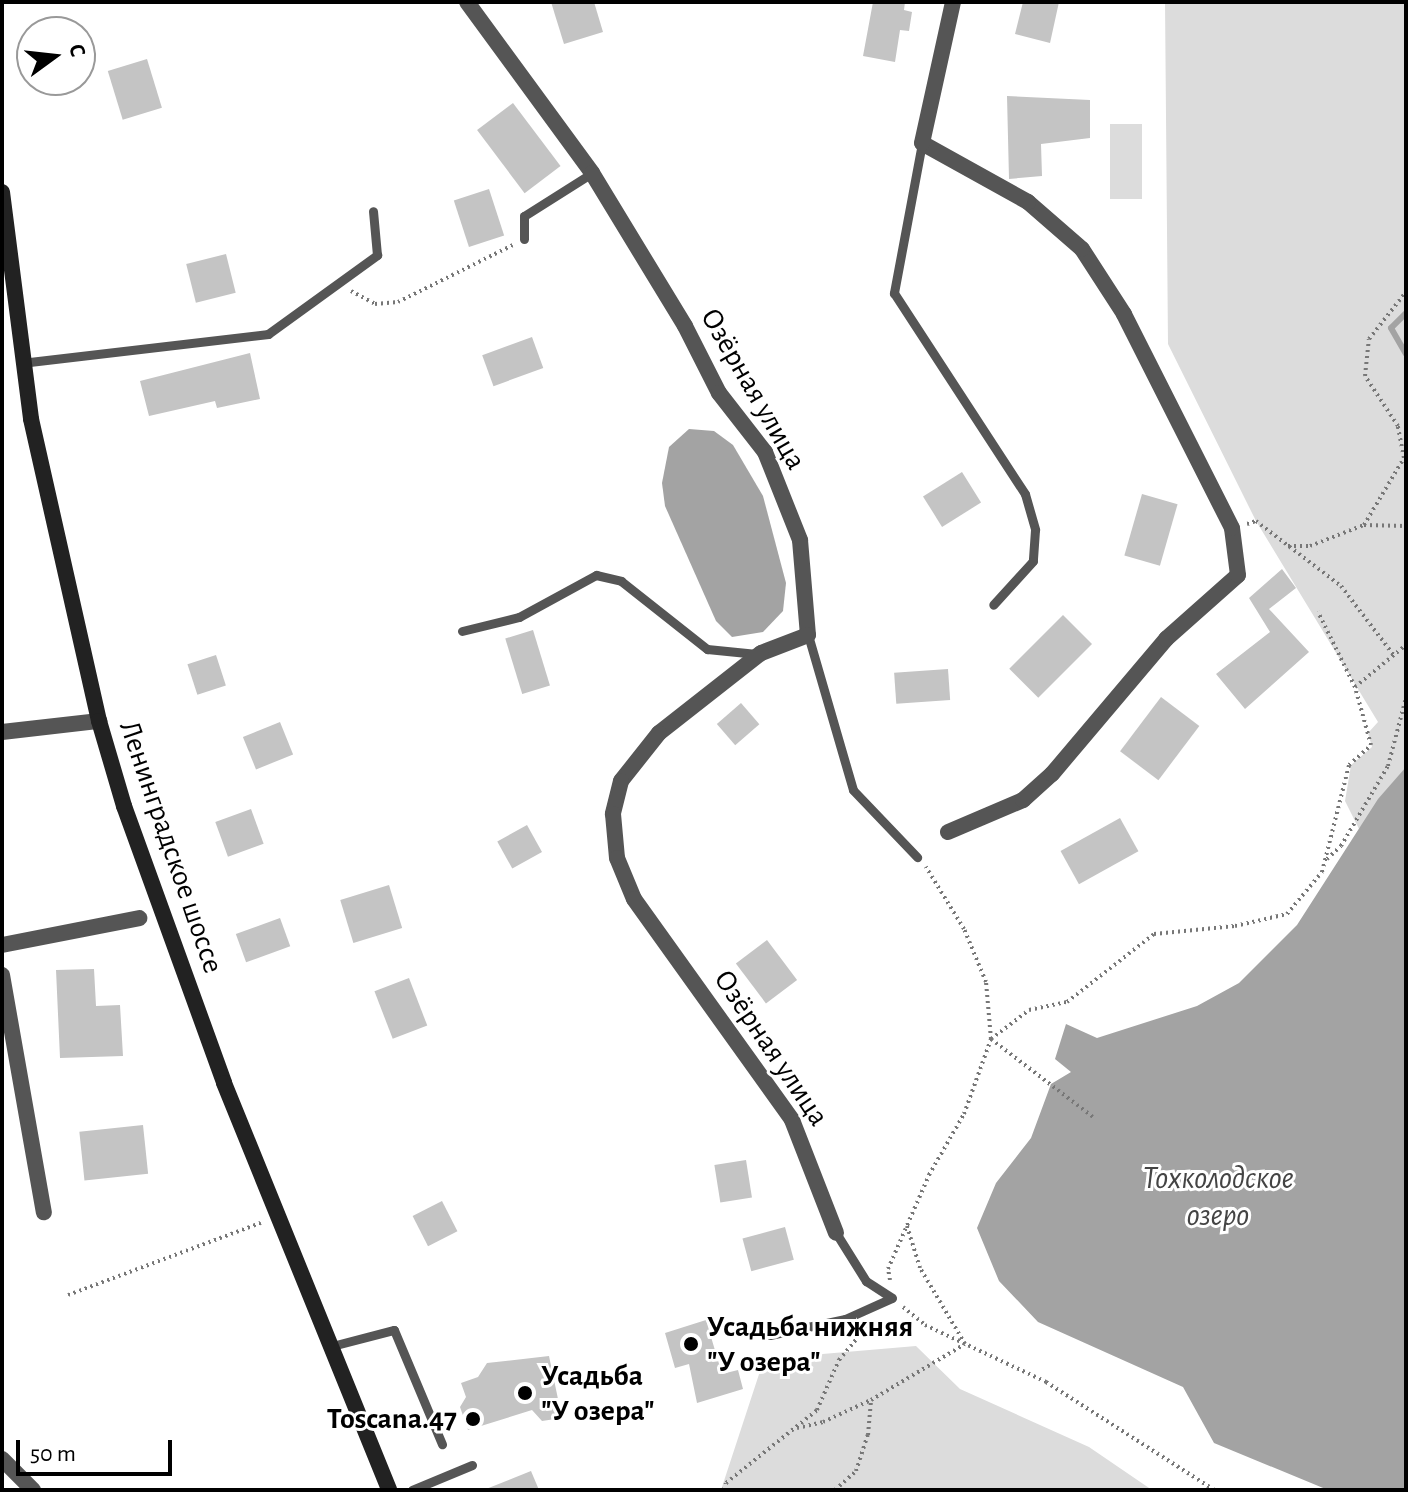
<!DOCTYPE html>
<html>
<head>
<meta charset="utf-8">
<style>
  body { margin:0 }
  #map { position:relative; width:1408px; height:1492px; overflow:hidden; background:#fff; font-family:"Alegreya Sans",sans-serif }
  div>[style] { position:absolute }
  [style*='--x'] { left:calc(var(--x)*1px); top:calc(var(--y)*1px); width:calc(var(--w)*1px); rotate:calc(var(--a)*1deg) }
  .green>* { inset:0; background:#dcdcdc; transform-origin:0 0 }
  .water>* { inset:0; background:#a3a3a3 }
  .stream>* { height:6px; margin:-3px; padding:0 3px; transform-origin:3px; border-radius:3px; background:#a3a3a3 }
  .building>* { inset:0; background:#c4c4c4; transform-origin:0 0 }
  .path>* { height:4px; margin-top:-2px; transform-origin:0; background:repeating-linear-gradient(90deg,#777 0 2px,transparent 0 6px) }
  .lane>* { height:9px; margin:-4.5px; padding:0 4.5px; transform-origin:4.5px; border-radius:4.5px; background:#555 }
  .street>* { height:16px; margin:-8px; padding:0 8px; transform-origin:8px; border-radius:8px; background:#555 }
  .secondary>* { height:16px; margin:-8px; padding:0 8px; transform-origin:8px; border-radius:8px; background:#222 }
  .dots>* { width:22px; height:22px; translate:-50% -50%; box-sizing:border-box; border:4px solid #fff; border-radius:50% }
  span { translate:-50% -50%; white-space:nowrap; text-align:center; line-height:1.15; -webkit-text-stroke:6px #fff; paint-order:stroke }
  .street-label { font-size:30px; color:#000 }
  .poi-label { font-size:30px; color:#000; font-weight:700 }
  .left { translate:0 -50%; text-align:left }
  .right { translate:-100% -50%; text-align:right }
  .water-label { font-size:32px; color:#444; font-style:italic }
  .frame { position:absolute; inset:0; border:4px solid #000; pointer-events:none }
  .north { position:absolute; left:16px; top:16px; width:80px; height:80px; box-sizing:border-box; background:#fff; border:2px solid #999; border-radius:50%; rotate:75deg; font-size:22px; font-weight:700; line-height:32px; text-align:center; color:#000 }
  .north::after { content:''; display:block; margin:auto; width:28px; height:36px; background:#000; clip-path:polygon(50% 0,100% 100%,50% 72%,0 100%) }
  .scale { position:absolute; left:16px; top:1440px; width:156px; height:36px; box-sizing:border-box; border:4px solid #000; border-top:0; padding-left:10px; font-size:24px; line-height:28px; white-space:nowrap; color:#000; -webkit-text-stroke:6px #fff; paint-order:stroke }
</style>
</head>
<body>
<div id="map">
  <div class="green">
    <div style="clip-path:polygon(1165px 2px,1406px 2px,1406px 767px,1359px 829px,1345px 801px,1351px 765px,1372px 747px,1368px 733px,1378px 722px,1256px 521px,1168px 344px)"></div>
    <div style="left:1110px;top:124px;width:32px;height:75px"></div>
    <div style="clip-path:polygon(916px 1346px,960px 1389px,1089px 1447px,1152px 1490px,721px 1490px,764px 1359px)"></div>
  </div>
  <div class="water">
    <div style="clip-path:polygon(689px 429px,714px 431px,733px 445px,763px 496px,786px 583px,783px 611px,763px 632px,732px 637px,716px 621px,665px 506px,662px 483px,669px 447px)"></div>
    <div style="clip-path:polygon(1406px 767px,1406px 1490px,1328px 1490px,1214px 1443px,1183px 1387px,1038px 1322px,999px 1281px,977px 1228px,996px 1183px,1031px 1138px,1051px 1084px,1071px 1072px,1055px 1059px,1066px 1024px,1097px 1038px,1197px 1006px,1239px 983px,1297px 925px,1378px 799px)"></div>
  </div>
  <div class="stream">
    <div style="--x:1406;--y:313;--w:21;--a:135"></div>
    <div style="--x:1391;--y:328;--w:30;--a:60"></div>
  </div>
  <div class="building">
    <div style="clip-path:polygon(551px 2px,594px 2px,603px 32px,564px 44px)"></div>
    <div style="clip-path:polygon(873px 2px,905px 2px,904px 10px,912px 12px,909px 31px,900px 30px,895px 62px,863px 56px)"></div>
    <div style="clip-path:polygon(1023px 2px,1059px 2px,1050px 43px,1015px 34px)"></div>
    <div style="left:147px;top:59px;width:51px;height:41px;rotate:73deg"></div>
    <div style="clip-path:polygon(1007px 96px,1090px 100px,1090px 138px,1041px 144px,1042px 176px,1009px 179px)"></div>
    <div style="left:513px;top:103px;width:79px;height:45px;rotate:53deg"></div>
    <div style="left:489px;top:189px;width:49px;height:37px;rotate:72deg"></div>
    <div style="left:226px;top:254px;width:40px;height:41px;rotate:76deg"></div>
    <div style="left:532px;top:337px;width:33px;height:53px;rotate:70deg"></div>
    <div style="clip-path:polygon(250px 353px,260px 399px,217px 408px,215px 401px,149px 416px,140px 381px)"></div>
    <div style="left:962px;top:472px;width:36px;height:46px;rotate:58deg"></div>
    <div style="left:1142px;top:494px;width:37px;height:64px;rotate:16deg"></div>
    <div style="clip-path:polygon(1282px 569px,1296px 588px,1269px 609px,1309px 652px,1245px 709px,1216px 674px,1270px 632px,1249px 598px)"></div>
    <div style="left:1063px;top:615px;width:41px;height:76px;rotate:45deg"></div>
    <div style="left:533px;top:630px;width:58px;height:29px;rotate:73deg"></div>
    <div style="left:216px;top:655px;width:32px;height:30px;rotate:72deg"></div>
    <div style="left:948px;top:669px;width:31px;height:54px;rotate:86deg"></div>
    <div style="left:1161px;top:697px;width:48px;height:68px;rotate:37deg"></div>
    <div style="left:741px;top:703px;width:28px;height:32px;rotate:49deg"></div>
    <div style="left:280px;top:722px;width:35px;height:40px;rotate:68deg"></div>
    <div style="left:251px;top:809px;width:37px;height:38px;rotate:70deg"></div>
    <div style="left:1120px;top:818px;width:38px;height:68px;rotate:61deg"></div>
    <div style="left:527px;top:825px;width:31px;height:34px;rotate:61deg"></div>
    <div style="left:389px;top:885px;width:45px;height:51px;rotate:73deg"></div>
    <div style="left:280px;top:918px;width:30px;height:47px;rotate:70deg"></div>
    <div style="left:767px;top:940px;width:50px;height:39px;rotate:53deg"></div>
    <div style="clip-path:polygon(94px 969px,96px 1006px,120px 1005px,123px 1056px,60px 1058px,56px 970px)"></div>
    <div style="left:409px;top:978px;width:51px;height:37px;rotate:69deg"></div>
    <div style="left:143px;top:1125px;width:49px;height:64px;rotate:84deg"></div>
    <div style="left:746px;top:1160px;width:38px;height:32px;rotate:81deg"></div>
    <div style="left:442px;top:1201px;width:34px;height:33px;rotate:63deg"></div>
    <div style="left:785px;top:1227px;width:34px;height:44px;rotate:75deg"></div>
    <div style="clip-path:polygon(706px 1320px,722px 1374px,738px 1370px,743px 1389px,697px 1403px,689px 1364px,675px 1368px,665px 1333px)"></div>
    <div style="clip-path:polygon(549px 1356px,562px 1418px,542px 1421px,532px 1410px,468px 1430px,460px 1407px,466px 1397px,461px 1383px,478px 1377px,487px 1363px)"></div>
    <div style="clip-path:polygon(531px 1471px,539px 1490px,486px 1490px,486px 1489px)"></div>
  </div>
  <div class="path">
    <div style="--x:351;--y:291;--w:27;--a:28"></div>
    <div style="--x:375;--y:304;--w:23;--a:-5"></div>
    <div style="--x:398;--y:302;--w:128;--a:-26.4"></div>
    <div style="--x:1404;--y:458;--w:33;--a:-101"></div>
    <div style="--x:1398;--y:426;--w:60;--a:-123.4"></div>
    <div style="--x:1365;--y:376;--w:37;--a:-84"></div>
    <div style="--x:1369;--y:339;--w:60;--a:-51.8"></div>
    <div style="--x:1247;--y:524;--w:9;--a:-18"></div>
    <div style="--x:1256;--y:521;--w:107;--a:37.4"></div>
    <div style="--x:1341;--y:586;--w:89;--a:52.7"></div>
    <div style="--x:1364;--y:525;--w:78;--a:-59.2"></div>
    <div style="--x:1288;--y:546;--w:22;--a:0"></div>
    <div style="--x:1310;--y:546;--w:58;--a:-21.3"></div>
    <div style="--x:1364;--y:525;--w:42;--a:1.4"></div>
    <div style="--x:1355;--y:687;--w:66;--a:-39.5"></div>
    <div style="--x:1327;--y:859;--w:19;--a:-43"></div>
    <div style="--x:1341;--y:846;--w:93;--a:-59.6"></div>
    <div style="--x:1388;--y:766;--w:70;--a:-75.2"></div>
    <div style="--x:991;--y:1039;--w:48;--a:-37.3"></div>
    <div style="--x:1029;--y:1010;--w:39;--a:-12"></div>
    <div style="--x:1067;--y:1002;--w:110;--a:-38"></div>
    <div style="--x:1154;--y:934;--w:81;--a:-5.6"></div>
    <div style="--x:1235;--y:926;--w:53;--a:-13"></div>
    <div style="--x:1287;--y:914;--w:55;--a:-50.2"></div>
    <div style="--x:1322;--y:872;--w:110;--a:-75.8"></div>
    <div style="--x:1349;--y:765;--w:30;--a:-42"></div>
    <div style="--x:1371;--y:745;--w:60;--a:-105.4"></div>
    <div style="--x:1355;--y:687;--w:84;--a:-116.3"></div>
    <div style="--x:991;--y:1039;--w:128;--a:37.4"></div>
    <div style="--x:890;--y:1280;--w:11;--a:-100"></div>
    <div style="--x:888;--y:1269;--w:103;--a:-66.4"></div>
    <div style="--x:929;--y:1175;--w:70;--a:-60.2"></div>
    <div style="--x:964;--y:1114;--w:80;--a:-70.2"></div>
    <div style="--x:991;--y:1039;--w:57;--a:-95"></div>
    <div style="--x:986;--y:982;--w:57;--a:-112.5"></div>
    <div style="--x:964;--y:929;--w:73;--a:-121.5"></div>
    <div style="--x:68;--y:1295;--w:206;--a:-20.5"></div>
    <div style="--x:903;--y:1307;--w:28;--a:39"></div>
    <div style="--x:925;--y:1325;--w:134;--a:25.2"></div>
    <div style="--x:1046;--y:1382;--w:200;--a:32.7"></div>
    <div style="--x:797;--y:1428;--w:27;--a:-13"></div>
    <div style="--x:823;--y:1422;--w:53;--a:-24.6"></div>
    <div style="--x:871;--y:1400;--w:109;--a:-30.8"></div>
    <div style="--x:965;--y:1344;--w:88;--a:-120.6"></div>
    <div style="--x:920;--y:1268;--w:44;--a:-107.2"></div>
    <div style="--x:724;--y:1490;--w:7;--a:-74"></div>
    <div style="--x:726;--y:1483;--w:117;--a:-38.7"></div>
    <div style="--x:817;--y:1410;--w:55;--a:-66.3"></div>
    <div style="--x:839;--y:1360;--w:47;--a:-50.2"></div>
    <div style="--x:835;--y:1490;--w:28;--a:-42"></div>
    <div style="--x:856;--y:1471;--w:38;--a:-72"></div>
    <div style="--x:868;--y:1435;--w:35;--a:-85"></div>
  </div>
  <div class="lane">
    <div style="--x:922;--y:143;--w:153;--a:100.6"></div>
    <div style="--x:894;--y:293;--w:240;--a:56.9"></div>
    <div style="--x:1025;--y:494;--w:37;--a:74"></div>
    <div style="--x:1035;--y:530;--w:31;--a:94"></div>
    <div style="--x:1033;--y:561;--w:59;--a:132.3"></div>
    <div style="--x:524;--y:239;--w:23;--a:-90"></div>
    <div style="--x:524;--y:216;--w:80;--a:-32.3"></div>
    <div style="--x:21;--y:363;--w:249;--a:-6.7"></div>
    <div style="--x:268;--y:334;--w:135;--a:-35.9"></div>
    <div style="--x:377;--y:255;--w:44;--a:-95.2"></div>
    <div style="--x:462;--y:631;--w:59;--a:-13.8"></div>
    <div style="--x:519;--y:617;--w:88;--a:-28.6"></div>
    <div style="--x:596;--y:575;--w:26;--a:13"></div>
    <div style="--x:621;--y:581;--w:110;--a:38.3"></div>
    <div style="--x:707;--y:649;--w:50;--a:5.7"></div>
    <div style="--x:808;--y:635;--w:161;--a:73.8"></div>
    <div style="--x:853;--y:790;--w:93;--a:46.3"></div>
    <div style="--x:836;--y:1233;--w:57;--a:58"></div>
    <div style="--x:866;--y:1281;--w:31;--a:33"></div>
    <div style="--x:770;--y:1335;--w:77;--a:-12"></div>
    <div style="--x:845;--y:1319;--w:51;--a:-24.1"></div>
    <div style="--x:332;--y:1346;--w:64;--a:-14.5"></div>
    <div style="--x:394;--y:1330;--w:124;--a:67.2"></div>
    <div style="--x:412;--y:1490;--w:65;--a:-22.6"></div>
  </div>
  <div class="street">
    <div style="--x:467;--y:2;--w:212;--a:53.8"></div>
    <div style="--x:592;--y:173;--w:179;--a:58.7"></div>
    <div style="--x:685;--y:326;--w:75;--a:63.1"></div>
    <div style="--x:719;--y:393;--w:75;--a:52.1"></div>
    <div style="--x:765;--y:452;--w:95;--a:68.3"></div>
    <div style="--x:800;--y:540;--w:95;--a:85.2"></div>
    <div style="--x:808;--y:635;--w:50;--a:159"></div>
    <div style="--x:761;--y:653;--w:130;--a:141.9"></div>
    <div style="--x:659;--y:733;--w:61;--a:128.4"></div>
    <div style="--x:621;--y:781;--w:34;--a:104"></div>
    <div style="--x:613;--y:814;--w:44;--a:84.8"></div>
    <div style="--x:617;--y:858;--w:44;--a:67.5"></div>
    <div style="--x:634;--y:899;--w:272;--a:54.4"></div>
    <div style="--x:792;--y:1120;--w:121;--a:68.7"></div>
    <div style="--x:2;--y:732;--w:98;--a:-6.5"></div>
    <div style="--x:948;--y:832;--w:82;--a:-23.1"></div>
    <div style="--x:1023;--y:800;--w:39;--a:-42"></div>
    <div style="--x:1052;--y:774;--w:177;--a:-49.8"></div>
    <div style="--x:1166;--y:639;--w:96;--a:-41.6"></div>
    <div style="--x:1238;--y:575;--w:47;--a:-97.3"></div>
    <div style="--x:1232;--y:528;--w:240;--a:-116.8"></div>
    <div style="--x:1124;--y:314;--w:77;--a:-122.9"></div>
    <div style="--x:1082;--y:249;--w:72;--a:-139"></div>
    <div style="--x:1028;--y:202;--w:121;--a:-150.9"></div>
    <div style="--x:922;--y:143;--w:144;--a:-77.6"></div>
    <div style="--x:2;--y:945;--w:140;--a:-11.1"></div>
    <div style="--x:2;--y:975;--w:241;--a:80"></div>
    <div style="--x:2;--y:1459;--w:44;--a:45"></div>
  </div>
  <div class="secondary">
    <div style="--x:2;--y:192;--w:229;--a:82.7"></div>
    <div style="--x:31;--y:419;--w:310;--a:77.3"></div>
    <div style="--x:99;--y:721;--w:89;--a:73.6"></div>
    <div style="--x:124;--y:806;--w:294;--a:70.1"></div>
    <div style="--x:224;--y:1083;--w:439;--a:67.9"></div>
  </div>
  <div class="dots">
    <div style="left:691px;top:1344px;background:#000"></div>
    <div style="left:525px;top:1393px;background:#000"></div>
    <div style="left:473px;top:1419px;background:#000"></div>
  </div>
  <div class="street-label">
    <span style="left:753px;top:389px;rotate:60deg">Озёрная улица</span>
    <span style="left:171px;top:847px;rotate:71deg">Ленинградское шоссе</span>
    <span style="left:771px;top:1048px;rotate:56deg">Озёрная улица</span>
  </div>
  <div class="poi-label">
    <span class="left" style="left:707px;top:1344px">Усадьба нижняя<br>"У озера"</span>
    <span class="left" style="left:541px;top:1393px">Усадьба<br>"У озера"</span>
    <span class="right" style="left:457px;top:1419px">Toscana.47</span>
  </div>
  <div class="water-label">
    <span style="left:1218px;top:1197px">Тохколодское<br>озеро</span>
  </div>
  <div class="frame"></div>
  <div class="north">С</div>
  <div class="scale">50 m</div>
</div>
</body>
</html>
